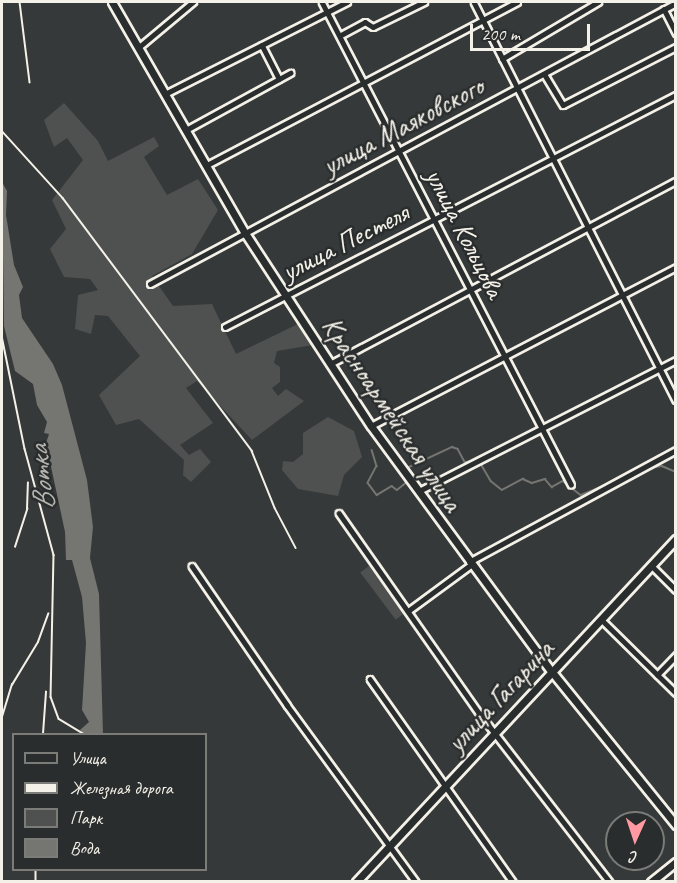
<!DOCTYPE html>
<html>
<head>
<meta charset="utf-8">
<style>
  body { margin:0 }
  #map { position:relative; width:677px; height:883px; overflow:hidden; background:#363939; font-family:Caveat,sans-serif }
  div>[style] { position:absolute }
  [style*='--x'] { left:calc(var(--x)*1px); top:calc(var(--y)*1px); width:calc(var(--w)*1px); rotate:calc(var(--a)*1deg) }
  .green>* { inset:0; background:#4e514f; transform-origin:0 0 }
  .water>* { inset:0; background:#757572 }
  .stream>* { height:1.5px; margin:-0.75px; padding:0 0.75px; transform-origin:0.75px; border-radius:0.75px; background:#757572 }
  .roads { filter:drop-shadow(2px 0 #f4f1e8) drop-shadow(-2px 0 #f4f1e8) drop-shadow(0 2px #f4f1e8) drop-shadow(0 -2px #f4f1e8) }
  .minor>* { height:4.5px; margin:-2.25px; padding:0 2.25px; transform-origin:2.25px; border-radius:2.25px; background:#2a2d2e }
  .secondary>* { height:7px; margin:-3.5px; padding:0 3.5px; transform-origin:3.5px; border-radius:3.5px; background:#2a2d2e }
  .rail>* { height:1.5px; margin:-0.75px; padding:0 0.75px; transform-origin:0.75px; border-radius:0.75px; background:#f4f1e8 }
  span { translate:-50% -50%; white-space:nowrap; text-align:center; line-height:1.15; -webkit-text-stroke:5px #2a2d2e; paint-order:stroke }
  .street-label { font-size:28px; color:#f4f1e8 }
  .water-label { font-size:30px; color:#b4b3ad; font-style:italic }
  .frame { position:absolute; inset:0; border:3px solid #f4f1e8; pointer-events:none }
  .legend { position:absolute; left:12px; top:733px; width:195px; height:138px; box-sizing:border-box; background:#2a2d2e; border:2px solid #7b7b78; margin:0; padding:8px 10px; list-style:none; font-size:18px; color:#f4f1e8 }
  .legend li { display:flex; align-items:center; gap:12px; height:30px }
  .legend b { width:30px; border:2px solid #7b7b78 }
  .north { position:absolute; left:605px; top:811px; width:60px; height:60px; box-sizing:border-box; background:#2a2d2e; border:2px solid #7b7b78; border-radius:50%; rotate:183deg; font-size:16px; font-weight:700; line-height:24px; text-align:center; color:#f4f1e8 }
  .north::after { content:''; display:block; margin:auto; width:21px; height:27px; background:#ff9aa2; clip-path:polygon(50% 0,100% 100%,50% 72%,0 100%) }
  .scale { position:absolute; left:470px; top:24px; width:120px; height:27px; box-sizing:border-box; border:3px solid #f4f1e8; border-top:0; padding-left:8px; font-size:18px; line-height:21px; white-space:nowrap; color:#f4f1e8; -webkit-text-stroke:4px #2a2d2e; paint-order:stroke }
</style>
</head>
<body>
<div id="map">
  <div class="green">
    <div style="clip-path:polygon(64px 103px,98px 141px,108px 161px,154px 137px,159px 146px,144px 157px,167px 195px,198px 179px,218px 210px,192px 254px,152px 276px,173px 306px,212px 304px,236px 354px,298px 324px,313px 345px,277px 351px,274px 363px,280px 367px,280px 382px,272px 388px,278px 396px,286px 389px,304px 401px,252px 440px,197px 381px,186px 388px,213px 423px,180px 445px,189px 455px,200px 449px,211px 462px,191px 482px,183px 475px,184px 460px,139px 419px,116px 425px,99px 395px,140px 356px,108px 316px,95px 315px,91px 334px,75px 329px,78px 295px,98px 290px,90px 279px,64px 277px,50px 249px,66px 229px,52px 200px,83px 160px,67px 138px,54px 147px,44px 120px)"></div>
    <div style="clip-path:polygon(328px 417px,354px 431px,362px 457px,344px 475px,338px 496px,298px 489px,282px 470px,283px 461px,293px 462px,303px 454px,303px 433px)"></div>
    <div style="left:369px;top:566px;width:59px;height:11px;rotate:53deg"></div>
  </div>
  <div class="water">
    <div style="clip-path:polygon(2px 182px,7px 191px,6px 215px,14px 265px,23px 287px,19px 295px,22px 318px,53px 364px,62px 385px,87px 480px,93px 527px,90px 558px,99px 594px,103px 734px,84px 734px,80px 730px,89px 722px,82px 710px,86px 643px,82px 597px,72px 560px,66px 560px,65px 532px,46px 443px,49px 434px,44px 433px,47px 422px,37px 405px,33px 384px,15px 371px,4px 326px)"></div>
  </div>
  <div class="stream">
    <div style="--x:372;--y:450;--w:17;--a:73"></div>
    <div style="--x:377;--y:466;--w:19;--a:118"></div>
    <div style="--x:368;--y:483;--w:15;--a:53"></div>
    <div style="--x:377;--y:495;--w:17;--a:-31"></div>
    <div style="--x:392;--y:486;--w:6;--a:39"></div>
    <div style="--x:397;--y:490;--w:13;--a:-39"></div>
    <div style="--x:480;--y:462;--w:22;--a:60"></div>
    <div style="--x:491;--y:481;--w:14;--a:39"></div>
    <div style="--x:502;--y:490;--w:24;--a:-28"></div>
    <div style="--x:523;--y:479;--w:10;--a:24"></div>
    <div style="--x:532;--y:483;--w:14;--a:-17"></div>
    <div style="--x:545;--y:479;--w:11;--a:49"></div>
    <div style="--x:552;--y:487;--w:13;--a:-29"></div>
    <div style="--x:563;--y:481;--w:23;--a:38"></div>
    <div style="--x:581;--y:495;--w:27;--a:-22"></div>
    <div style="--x:407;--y:468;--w:50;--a:-25"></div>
    <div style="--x:452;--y:447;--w:6;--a:18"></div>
    <div style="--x:458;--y:449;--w:15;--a:62"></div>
    <div style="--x:465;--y:462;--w:11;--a:-5"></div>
    <div style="--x:646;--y:469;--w:16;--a:-11"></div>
    <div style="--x:662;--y:466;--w:15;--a:23"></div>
  </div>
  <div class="roads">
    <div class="minor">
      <div style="--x:322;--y:2;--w:543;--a:62.68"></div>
      <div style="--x:474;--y:2;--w:446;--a:63.1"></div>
      <div style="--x:664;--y:9;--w:27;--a:63"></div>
      <div style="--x:341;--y:35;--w:27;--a:-28"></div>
      <div style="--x:365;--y:22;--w:9;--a:32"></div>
      <div style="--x:373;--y:27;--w:57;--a:-26.1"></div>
      <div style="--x:262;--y:45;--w:38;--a:63"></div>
      <div style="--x:138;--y:48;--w:72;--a:-39.9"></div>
      <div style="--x:502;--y:59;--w:112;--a:-30.7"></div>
      <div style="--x:545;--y:75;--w:35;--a:59"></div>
      <div style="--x:563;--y:105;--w:127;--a:-27.2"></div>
      <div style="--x:165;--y:94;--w:204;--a:-26.8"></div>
      <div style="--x:186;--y:130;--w:119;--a:-28.7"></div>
      <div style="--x:207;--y:165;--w:350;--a:-27.7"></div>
      <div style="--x:150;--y:284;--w:596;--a:-28.11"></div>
      <div style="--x:225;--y:327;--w:507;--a:-27.22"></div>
      <div style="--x:330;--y:364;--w:391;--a:-27.9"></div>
      <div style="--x:371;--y:426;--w:344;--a:-27.5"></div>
      <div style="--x:419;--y:491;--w:288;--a:-27"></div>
      <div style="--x:339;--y:513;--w:246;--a:55"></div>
      <div style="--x:480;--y:714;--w:212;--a:52.3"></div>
      <div style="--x:469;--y:562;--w:235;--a:-28.4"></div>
      <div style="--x:651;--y:565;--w:35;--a:45"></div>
      <div style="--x:192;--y:566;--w:168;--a:55.6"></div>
      <div style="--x:287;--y:705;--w:219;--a:53.9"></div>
      <div style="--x:408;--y:611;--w:79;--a:-36.3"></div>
      <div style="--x:601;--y:619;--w:105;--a:44.6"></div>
      <div style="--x:657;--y:675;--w:28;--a:-46"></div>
      <div style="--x:370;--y:679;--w:248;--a:54.8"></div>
    </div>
    <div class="secondary">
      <div style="--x:112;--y:2;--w:267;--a:60.1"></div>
      <div style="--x:245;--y:233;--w:230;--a:56.9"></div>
      <div style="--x:371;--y:426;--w:305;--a:53.7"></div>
      <div style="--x:552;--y:672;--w:197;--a:51"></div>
      <div style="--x:356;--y:882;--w:469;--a:-47"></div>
      <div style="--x:651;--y:882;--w:32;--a:-39"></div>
    </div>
  </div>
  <div class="rail">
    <div style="--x:20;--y:2;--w:81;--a:82.9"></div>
    <div style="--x:2;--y:131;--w:91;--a:47.7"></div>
    <div style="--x:63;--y:198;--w:316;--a:53.2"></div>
    <div style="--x:252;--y:451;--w:61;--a:68"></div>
    <div style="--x:275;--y:508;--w:45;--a:62.3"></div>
    <div style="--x:2;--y:336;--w:115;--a:78.5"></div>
    <div style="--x:25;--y:449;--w:110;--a:74.7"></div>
    <div style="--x:54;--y:555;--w:142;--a:91.2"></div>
    <div style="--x:51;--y:697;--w:23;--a:70"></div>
    <div style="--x:59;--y:719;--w:29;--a:31"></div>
    <div style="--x:15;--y:547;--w:40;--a:-72"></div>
    <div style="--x:27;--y:509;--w:26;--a:-88"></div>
    <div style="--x:2;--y:717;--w:34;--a:-73"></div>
    <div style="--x:12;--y:685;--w:50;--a:-58.8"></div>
    <div style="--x:38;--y:642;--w:30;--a:-70"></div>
    <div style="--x:43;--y:734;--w:42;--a:-85.9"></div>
    <div style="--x:36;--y:870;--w:12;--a:90"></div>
  </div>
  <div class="street-label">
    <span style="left:403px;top:126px;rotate:-28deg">улица Маяковского</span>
    <span style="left:465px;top:233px;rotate:63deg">улица Кольцова</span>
    <span style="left:345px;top:242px;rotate:-27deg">улица Пестеля</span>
    <span style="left:392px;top:414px;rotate:56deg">Красноармейская улица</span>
    <span style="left:500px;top:696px;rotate:-47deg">улица Гагарина</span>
  </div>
  <div class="water-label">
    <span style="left:41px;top:478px;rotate:-96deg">Вотка</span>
  </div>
  <div class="frame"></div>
  <ul class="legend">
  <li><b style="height:8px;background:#2a2d2e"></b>Улица</li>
  <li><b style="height:8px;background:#f4f1e8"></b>Железная дорога</li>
  <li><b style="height:16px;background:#4e514f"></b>Парк</li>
  <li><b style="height:16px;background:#757572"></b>Вода</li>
  </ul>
  <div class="north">С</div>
  <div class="scale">200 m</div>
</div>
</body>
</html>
